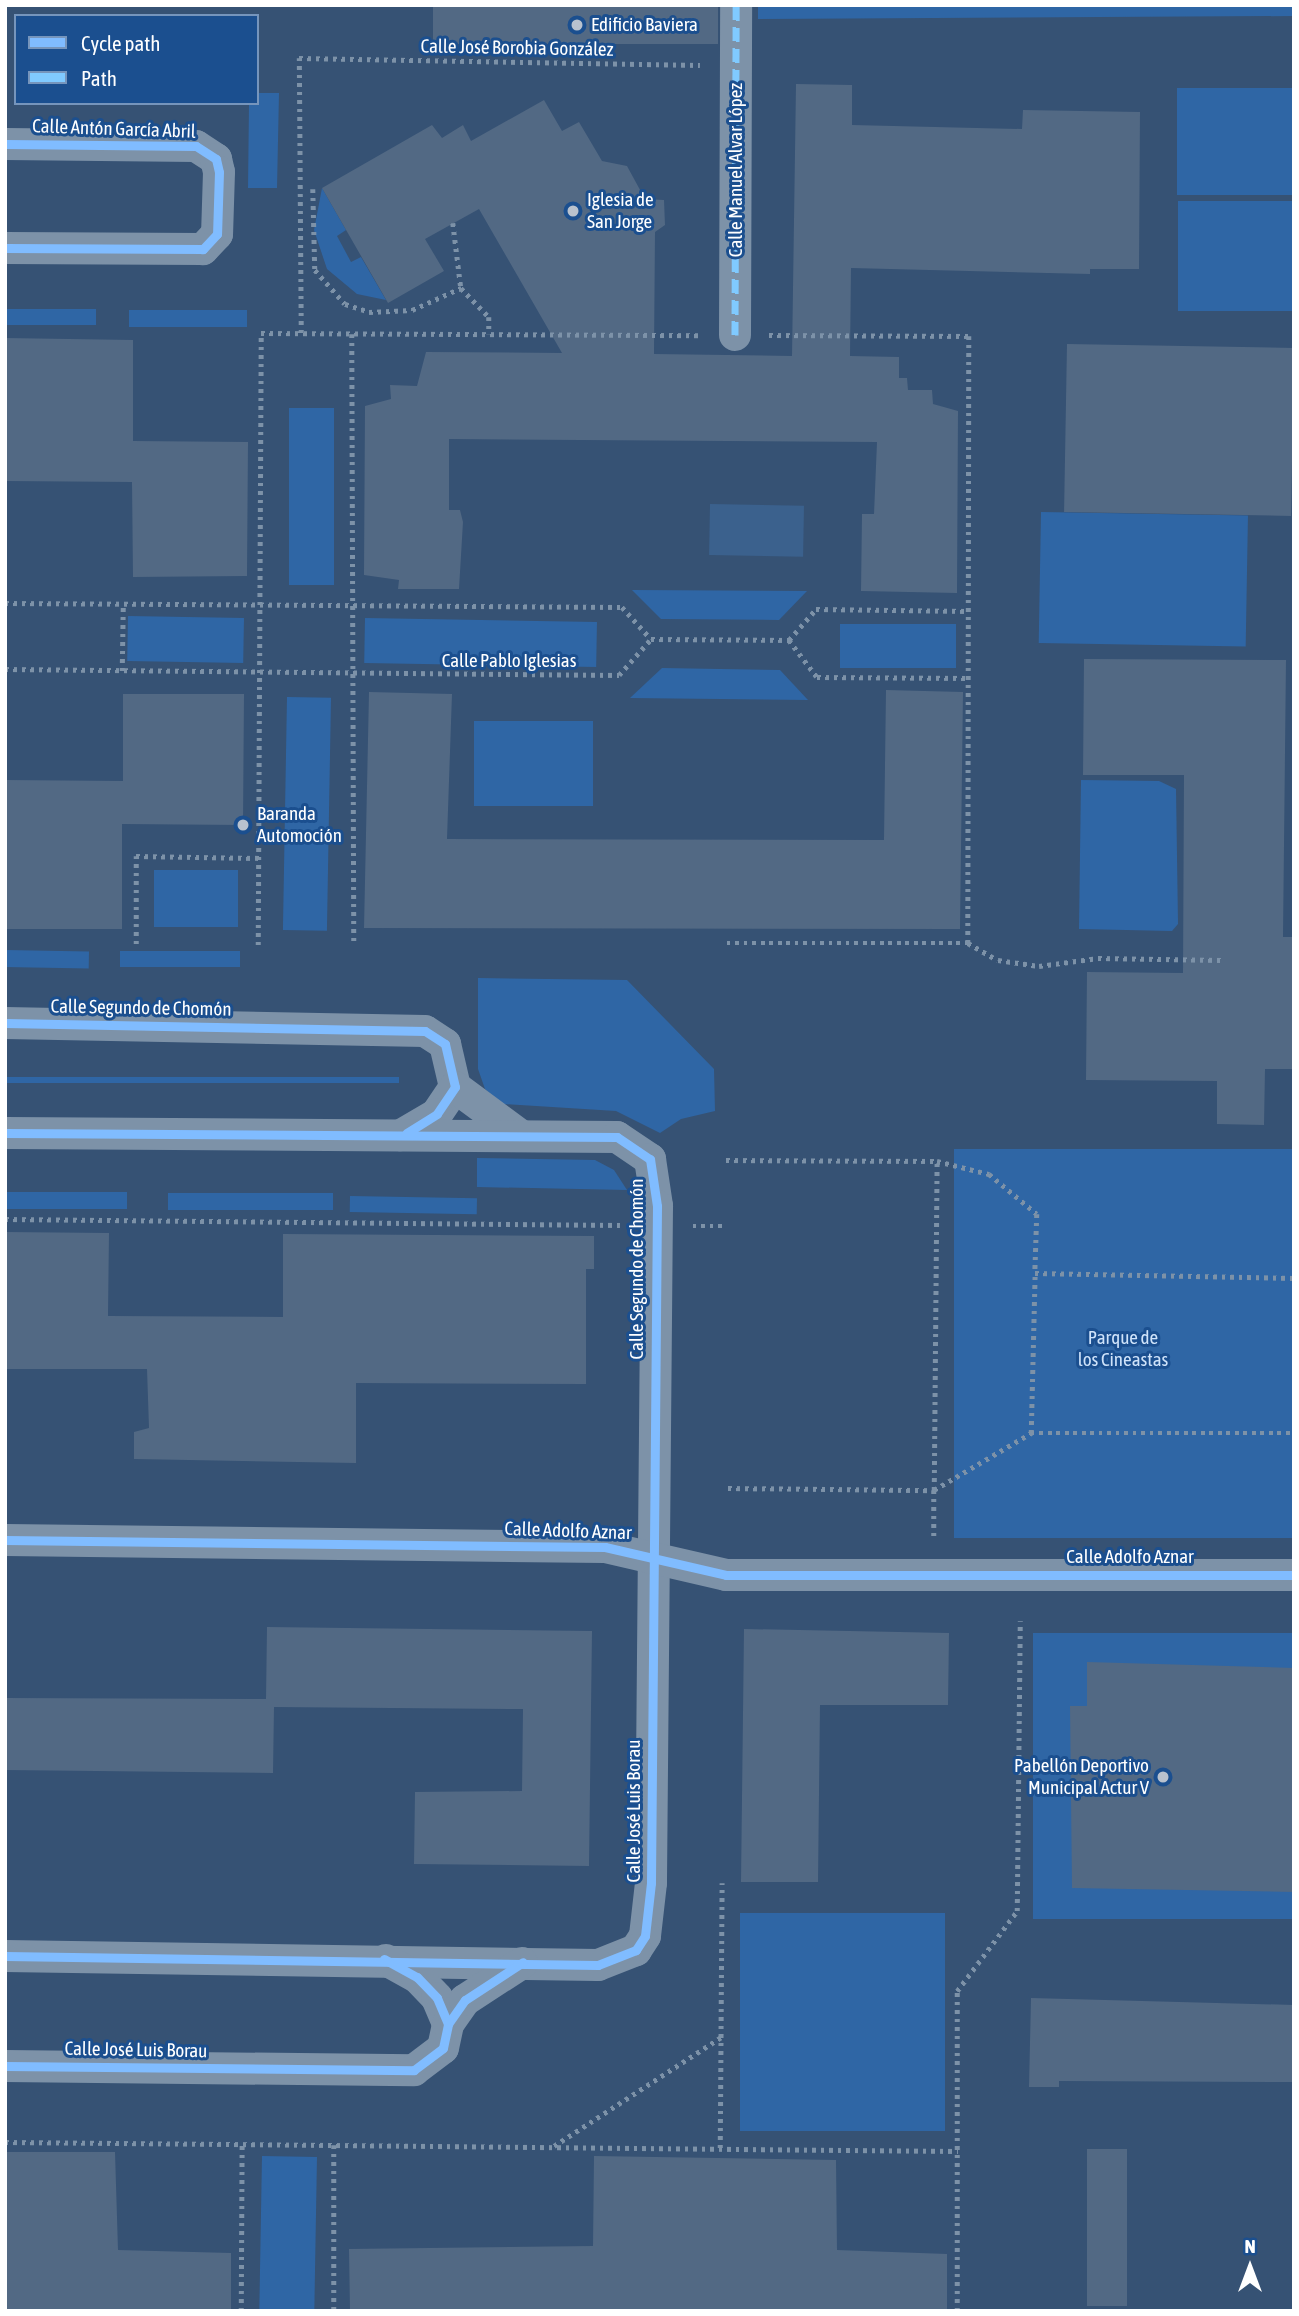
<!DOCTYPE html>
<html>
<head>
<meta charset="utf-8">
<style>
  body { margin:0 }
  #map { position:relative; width:1299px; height:2316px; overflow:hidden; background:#365274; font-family:"Asap Condensed",sans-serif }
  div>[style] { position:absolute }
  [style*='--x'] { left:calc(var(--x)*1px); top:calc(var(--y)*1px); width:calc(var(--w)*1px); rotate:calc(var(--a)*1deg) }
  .green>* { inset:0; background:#2f66a5; transform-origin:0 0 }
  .water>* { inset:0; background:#3b618d; transform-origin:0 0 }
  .building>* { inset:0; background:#526984; transform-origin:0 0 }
  .path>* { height:4.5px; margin-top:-2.25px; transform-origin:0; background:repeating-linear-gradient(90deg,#7d92a8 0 3.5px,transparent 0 8.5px) }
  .street>* { height:32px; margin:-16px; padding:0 16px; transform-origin:16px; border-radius:16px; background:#7d92a8 }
  .quiet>* { height:7px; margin-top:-3.5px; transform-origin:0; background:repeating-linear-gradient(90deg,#80caff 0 14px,transparent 0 21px) }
  .cycleway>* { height:9px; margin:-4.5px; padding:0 4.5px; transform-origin:4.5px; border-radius:4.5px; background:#80bcff }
  .dots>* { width:19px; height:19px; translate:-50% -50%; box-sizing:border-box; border:4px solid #1b4f8f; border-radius:50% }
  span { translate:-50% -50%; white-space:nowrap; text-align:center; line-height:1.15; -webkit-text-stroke:6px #1b4f8f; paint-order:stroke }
  .poi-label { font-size:19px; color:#fff }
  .left { translate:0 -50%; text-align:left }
  .right { translate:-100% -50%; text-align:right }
  .street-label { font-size:19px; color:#fff }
  .park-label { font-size:19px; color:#cfe3fa }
  .frame { position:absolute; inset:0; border:7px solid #fff; pointer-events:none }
  .legend { position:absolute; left:14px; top:14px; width:245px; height:91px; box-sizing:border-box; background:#1b4f8f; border:2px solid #7695bc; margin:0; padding:9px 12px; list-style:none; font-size:21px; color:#fff }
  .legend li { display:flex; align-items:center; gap:14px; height:35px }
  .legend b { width:35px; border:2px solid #7695bc }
  .north { position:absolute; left:1215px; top:2232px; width:70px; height:70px; -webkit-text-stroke:5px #1b4f8f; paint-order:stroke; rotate:0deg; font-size:19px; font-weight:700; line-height:28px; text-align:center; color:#fff }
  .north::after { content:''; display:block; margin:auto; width:24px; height:32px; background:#fff; clip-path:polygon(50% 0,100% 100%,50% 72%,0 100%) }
</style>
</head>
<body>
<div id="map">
  <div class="green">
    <div style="clip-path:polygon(758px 5px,1294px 5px,1294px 16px,758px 19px)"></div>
    <div style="left:1177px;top:88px;width:117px;height:107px"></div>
    <div style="clip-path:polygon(257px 93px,279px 93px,277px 188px,248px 188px,249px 103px,257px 103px)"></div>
    <div style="clip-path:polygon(322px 188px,346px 230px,337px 236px,351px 262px,361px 257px,386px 300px,357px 294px,327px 269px,314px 230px)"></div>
    <div style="left:1178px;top:201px;width:116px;height:110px"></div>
    <div style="left:5px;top:309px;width:91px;height:16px"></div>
    <div style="left:129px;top:310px;width:118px;height:17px"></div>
    <div style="left:289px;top:408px;width:45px;height:177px"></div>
    <div style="left:1041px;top:512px;width:207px;height:131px;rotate:1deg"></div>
    <div style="clip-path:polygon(632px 590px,807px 591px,779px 620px,661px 619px)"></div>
    <div style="left:128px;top:616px;width:116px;height:45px;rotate:1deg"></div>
    <div style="left:365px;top:618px;width:232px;height:45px;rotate:1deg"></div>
    <div style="left:840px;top:624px;width:116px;height:44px"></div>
    <div style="clip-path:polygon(662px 668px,780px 670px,808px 700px,630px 698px)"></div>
    <div style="left:287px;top:697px;width:44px;height:233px;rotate:1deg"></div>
    <div style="left:474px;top:721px;width:119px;height:85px"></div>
    <div style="clip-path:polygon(1081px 780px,1159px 781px,1176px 789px,1178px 924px,1172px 931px,1079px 929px)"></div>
    <div style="left:154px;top:870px;width:84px;height:57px"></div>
    <div style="left:5px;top:950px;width:84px;height:17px;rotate:1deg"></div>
    <div style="left:120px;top:951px;width:120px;height:16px"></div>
    <div style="clip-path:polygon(478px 978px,627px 980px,714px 1069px,715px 1111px,681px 1119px,660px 1133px,616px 1111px,502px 1104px,485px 1089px,478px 1069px)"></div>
    <div style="left:5px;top:1077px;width:394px;height:6px"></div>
    <div style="left:954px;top:1149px;width:340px;height:389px"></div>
    <div style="clip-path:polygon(477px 1158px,595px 1160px,614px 1170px,627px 1190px,477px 1187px)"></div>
    <div style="left:5px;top:1192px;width:122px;height:17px"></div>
    <div style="left:168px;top:1193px;width:165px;height:17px"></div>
    <div style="left:350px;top:1196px;width:127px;height:16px;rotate:1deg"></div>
    <div style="left:1033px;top:1633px;width:261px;height:286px"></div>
    <div style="left:740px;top:1913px;width:205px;height:218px"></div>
    <div style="left:262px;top:2156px;width:55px;height:155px;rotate:1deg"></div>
  </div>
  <div class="water">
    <div style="left:710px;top:504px;width:94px;height:51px;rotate:1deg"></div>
  </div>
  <div class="building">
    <div style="left:433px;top:5px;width:285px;height:39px"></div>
    <div style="clip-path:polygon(796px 84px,852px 85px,852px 125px,1022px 129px,1023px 110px,1140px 112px,1139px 269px,1090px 269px,1090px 274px,851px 268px,850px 356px,899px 357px,899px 378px,907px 378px,908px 390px,932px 390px,933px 404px,958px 411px,957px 593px,861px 591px,862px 514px,874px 514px,877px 442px,449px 439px,449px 510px,460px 510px,463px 522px,459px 589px,398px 589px,399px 580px,364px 575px,365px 406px,391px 399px,390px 385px,417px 386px,426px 352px,562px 353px,479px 209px,425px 239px,444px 271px,388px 303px,322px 188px,432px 125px,442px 138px,463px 125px,471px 141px,544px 100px,562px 131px,579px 122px,602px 161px,627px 166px,645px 199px,664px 200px,665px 225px,655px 232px,654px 354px,792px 356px)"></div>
    <div style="clip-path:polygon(5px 338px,133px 340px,133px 441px,248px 442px,247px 576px,133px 577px,132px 482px,5px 481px)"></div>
    <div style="left:1067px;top:344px;width:227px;height:168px;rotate:1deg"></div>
    <div style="clip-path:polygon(1084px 659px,1286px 660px,1283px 937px,1294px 937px,1294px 1069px,1265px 1069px,1264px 1125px,1217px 1124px,1217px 1081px,1086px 1080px,1087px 972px,1183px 973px,1184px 775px,1083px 775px)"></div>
    <div style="clip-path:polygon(886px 690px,963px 692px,960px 929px,364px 928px,369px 692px,452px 694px,447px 839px,884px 840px)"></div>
    <div style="clip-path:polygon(123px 694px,244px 694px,243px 825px,122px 824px,122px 929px,5px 929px,5px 780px,123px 781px)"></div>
    <div style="clip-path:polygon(5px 1232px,109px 1233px,108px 1316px,283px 1317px,283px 1234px,594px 1236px,594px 1269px,586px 1269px,586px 1384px,356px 1383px,356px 1463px,134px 1459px,134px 1432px,149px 1428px,147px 1369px,5px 1369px)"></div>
    <div style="clip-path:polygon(267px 1627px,592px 1631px,589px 1866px,414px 1864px,415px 1792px,522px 1791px,523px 1709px,274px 1707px,273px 1773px,5px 1770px,5px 1698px,266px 1699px)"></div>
    <div style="clip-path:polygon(744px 1629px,949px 1633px,948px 1705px,820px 1705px,818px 1882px,741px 1882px)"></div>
    <div style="clip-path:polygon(1087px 1662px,1294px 1668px,1294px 1892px,1072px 1888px,1070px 1706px,1087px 1706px)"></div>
    <div style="clip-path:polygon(1031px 1998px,1294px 2005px,1294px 2082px,1059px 2081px,1059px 2087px,1029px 2087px)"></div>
    <div style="left:1087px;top:2149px;width:40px;height:157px"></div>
    <div style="clip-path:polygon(5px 2152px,115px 2152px,118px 2250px,231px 2253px,231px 2311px,5px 2311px)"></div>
    <div style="clip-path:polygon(594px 2156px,836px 2160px,837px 2250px,947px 2254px,947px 2311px,350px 2311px,349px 2249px,593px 2246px)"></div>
  </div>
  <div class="path">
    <div style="--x:313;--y:189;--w:81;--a:88.6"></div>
    <div style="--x:315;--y:270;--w:45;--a:48.6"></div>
    <div style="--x:345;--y:304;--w:25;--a:18"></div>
    <div style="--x:369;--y:312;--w:43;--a:-2.7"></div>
    <div style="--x:412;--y:310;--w:54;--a:-24.2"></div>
    <div style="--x:453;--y:223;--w:65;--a:83"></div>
    <div style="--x:461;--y:288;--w:40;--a:46"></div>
    <div style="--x:489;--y:317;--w:17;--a:90"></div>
    <div style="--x:301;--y:333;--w:275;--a:-90.4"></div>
    <div style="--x:299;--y:58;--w:401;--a:1"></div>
    <div style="--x:352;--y:334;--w:611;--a:89.81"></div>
    <div style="--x:769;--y:335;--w:200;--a:0.3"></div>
    <div style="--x:969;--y:336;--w:607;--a:90.09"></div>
    <div style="--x:5;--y:603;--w:617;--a:0.37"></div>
    <div style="--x:622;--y:607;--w:43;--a:47.8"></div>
    <div style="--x:651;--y:639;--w:138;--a:0.4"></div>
    <div style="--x:789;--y:640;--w:41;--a:-48.9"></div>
    <div style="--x:816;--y:609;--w:152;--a:0.8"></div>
    <div style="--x:789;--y:640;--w:46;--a:52.9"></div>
    <div style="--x:817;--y:677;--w:151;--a:0.4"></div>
    <div style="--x:5;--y:669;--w:614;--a:0.56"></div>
    <div style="--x:619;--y:675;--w:48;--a:-48.4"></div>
    <div style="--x:122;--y:671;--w:67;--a:-89.1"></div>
    <div style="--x:727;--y:943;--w:241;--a:0"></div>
    <div style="--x:968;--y:943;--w:34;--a:30"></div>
    <div style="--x:998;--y:960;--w:41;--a:8.3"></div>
    <div style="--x:1039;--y:966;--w:60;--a:-7.7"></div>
    <div style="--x:1098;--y:958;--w:123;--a:0.9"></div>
    <div style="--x:136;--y:944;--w:88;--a:-90"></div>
    <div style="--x:136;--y:856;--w:123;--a:0.9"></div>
    <div style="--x:258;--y:945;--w:612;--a:-89.72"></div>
    <div style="--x:261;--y:333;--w:440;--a:0.3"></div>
    <div style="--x:726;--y:1160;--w:211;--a:0.3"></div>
    <div style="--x:937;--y:1161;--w:54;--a:14"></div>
    <div style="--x:989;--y:1174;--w:62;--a:39.8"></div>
    <div style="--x:1037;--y:1214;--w:59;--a:91.9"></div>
    <div style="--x:1035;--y:1273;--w:259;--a:1.1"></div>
    <div style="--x:5;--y:1219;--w:615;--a:0.56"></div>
    <div style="--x:693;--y:1226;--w:33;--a:0"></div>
    <div style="--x:1031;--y:1433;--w:160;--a:-88.6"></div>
    <div style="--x:728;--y:1488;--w:206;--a:0.6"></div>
    <div style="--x:934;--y:1490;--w:50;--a:90"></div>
    <div style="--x:934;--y:1490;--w:113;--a:-30.4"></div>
    <div style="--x:1031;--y:1433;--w:263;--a:0"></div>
    <div style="--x:934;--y:1490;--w:329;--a:-89.5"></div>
    <div style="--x:5;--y:2142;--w:953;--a:0.54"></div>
    <div style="--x:334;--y:2145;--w:166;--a:90"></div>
    <div style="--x:554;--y:2146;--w:199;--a:-33.1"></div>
    <div style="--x:720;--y:2148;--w:265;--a:-89.6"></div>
    <div style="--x:241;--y:2311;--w:167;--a:-89.7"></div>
    <div style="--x:957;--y:2311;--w:320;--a:-90"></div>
    <div style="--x:957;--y:1991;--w:100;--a:-53.1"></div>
    <div style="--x:1017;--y:1911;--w:290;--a:-89.4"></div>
  </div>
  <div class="street">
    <div style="--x:5;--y:144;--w:191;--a:0.6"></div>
    <div style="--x:196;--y:146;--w:24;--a:33"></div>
    <div style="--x:216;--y:159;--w:13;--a:77"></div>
    <div style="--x:219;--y:172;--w:62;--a:91.8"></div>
    <div style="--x:217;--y:234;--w:21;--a:133"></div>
    <div style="--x:203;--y:249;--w:198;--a:-179.7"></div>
    <div style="--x:735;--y:335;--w:330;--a:-89.8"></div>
    <div style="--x:5;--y:1023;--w:420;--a:1.1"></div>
    <div style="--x:425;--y:1031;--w:24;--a:33"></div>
    <div style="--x:445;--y:1044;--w:44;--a:76.9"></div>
    <div style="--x:455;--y:1087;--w:32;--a:124"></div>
    <div style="--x:437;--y:1114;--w:42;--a:149.7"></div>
    <div style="--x:455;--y:1087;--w:81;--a:36.4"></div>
    <div style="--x:5;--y:1133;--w:612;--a:0.37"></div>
    <div style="--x:617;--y:1137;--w:40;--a:34"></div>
    <div style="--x:650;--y:1159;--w:48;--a:81.5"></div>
    <div style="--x:657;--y:1206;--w:677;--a:90.51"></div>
    <div style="--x:651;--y:1883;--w:53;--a:96.5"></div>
    <div style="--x:645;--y:1936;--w:17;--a:123"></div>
    <div style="--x:636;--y:1950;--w:41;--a:158.5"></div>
    <div style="--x:598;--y:1965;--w:593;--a:-179.13"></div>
    <div style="--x:5;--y:1540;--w:600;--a:0.67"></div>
    <div style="--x:605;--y:1547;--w:124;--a:13"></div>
    <div style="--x:726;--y:1575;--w:568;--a:0"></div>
    <div style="--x:386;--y:1960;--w:35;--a:29"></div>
    <div style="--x:417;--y:1977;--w:29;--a:46"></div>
    <div style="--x:437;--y:1998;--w:28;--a:67"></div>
    <div style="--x:5;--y:2066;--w:409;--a:0.6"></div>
    <div style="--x:414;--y:2070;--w:36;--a:-37"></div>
    <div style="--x:443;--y:2048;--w:25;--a:-78"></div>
    <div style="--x:448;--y:2024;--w:29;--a:-55"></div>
    <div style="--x:465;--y:2000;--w:68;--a:-33"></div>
  </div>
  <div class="quiet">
    <div style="--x:735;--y:335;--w:330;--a:-89.8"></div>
  </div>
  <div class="cycleway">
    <div style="--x:5;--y:144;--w:191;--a:0.6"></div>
    <div style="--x:196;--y:146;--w:24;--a:33"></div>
    <div style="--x:216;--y:159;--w:13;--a:77"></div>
    <div style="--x:219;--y:172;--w:62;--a:91.8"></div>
    <div style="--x:217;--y:234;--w:21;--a:133"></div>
    <div style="--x:203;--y:249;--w:198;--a:-179.7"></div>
    <div style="--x:5;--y:1023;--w:420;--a:1.1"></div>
    <div style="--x:425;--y:1031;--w:24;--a:33"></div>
    <div style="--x:445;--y:1044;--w:44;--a:76.9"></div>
    <div style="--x:455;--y:1087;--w:32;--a:124"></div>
    <div style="--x:437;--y:1114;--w:36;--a:148"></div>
    <div style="--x:5;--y:1133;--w:612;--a:0.37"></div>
    <div style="--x:617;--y:1137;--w:40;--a:34"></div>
    <div style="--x:650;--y:1159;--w:48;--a:81.5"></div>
    <div style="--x:657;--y:1206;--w:677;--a:90.51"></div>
    <div style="--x:651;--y:1883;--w:53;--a:96.5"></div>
    <div style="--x:645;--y:1936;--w:17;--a:123"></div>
    <div style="--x:636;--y:1950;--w:41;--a:158.5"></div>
    <div style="--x:598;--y:1965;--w:593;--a:-179.13"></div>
    <div style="--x:5;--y:1540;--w:600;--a:0.67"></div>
    <div style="--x:605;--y:1547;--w:124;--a:13"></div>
    <div style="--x:726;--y:1575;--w:568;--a:0"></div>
    <div style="--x:384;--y:1959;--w:38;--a:29"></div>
    <div style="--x:417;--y:1977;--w:29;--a:46"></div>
    <div style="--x:437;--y:1998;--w:28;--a:67"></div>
    <div style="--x:5;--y:2066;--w:409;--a:0.6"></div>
    <div style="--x:414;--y:2070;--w:36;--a:-37"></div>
    <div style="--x:443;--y:2048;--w:25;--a:-78"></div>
    <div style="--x:448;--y:2024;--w:29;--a:-55"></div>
    <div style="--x:465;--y:2000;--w:69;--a:-33.2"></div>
  </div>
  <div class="dots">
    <div style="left:577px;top:25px;background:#b9c2ce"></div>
    <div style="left:573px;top:211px;background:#b9c2ce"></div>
    <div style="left:243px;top:825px;background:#b9c2ce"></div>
    <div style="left:1163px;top:1777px;background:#b9c2ce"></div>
  </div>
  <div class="poi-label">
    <span class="left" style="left:591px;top:25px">Edificio Baviera</span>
    <span class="left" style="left:587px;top:211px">Iglesia de<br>San Jorge</span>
    <span class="left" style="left:257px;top:825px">Baranda<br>Automoción</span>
    <span class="right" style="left:1149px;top:1777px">Pabellón Deportivo<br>Municipal Actur V</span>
  </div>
  <div class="street-label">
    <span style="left:517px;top:48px;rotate:1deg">Calle José Borobia González</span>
    <span style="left:114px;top:129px;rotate:2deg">Calle Antón García Abril</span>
    <span style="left:736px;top:170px;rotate:-90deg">Calle Manuel Alvar López</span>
    <span style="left:509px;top:661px">Calle Pablo Iglesias</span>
    <span style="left:141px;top:1008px;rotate:1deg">Calle Segundo de Chomón</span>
    <span style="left:637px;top:1269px;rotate:-90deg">Calle Segundo de Chomón</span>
    <span style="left:568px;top:1531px;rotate:2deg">Calle Adolfo Aznar</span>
    <span style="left:1130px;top:1557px">Calle Adolfo Aznar</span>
    <span style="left:634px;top:1811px;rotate:-90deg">Calle José Luis Borau</span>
    <span style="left:136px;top:2050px;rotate:1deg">Calle José Luis Borau</span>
  </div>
  <div class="park-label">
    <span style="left:1123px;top:1349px">Parque de<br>los Cineastas</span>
  </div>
  <div class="frame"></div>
  <ul class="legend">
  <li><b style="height:9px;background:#80bcff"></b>Cycle path</li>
  <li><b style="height:9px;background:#80caff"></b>Path</li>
  </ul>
  <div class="north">N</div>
</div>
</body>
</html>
